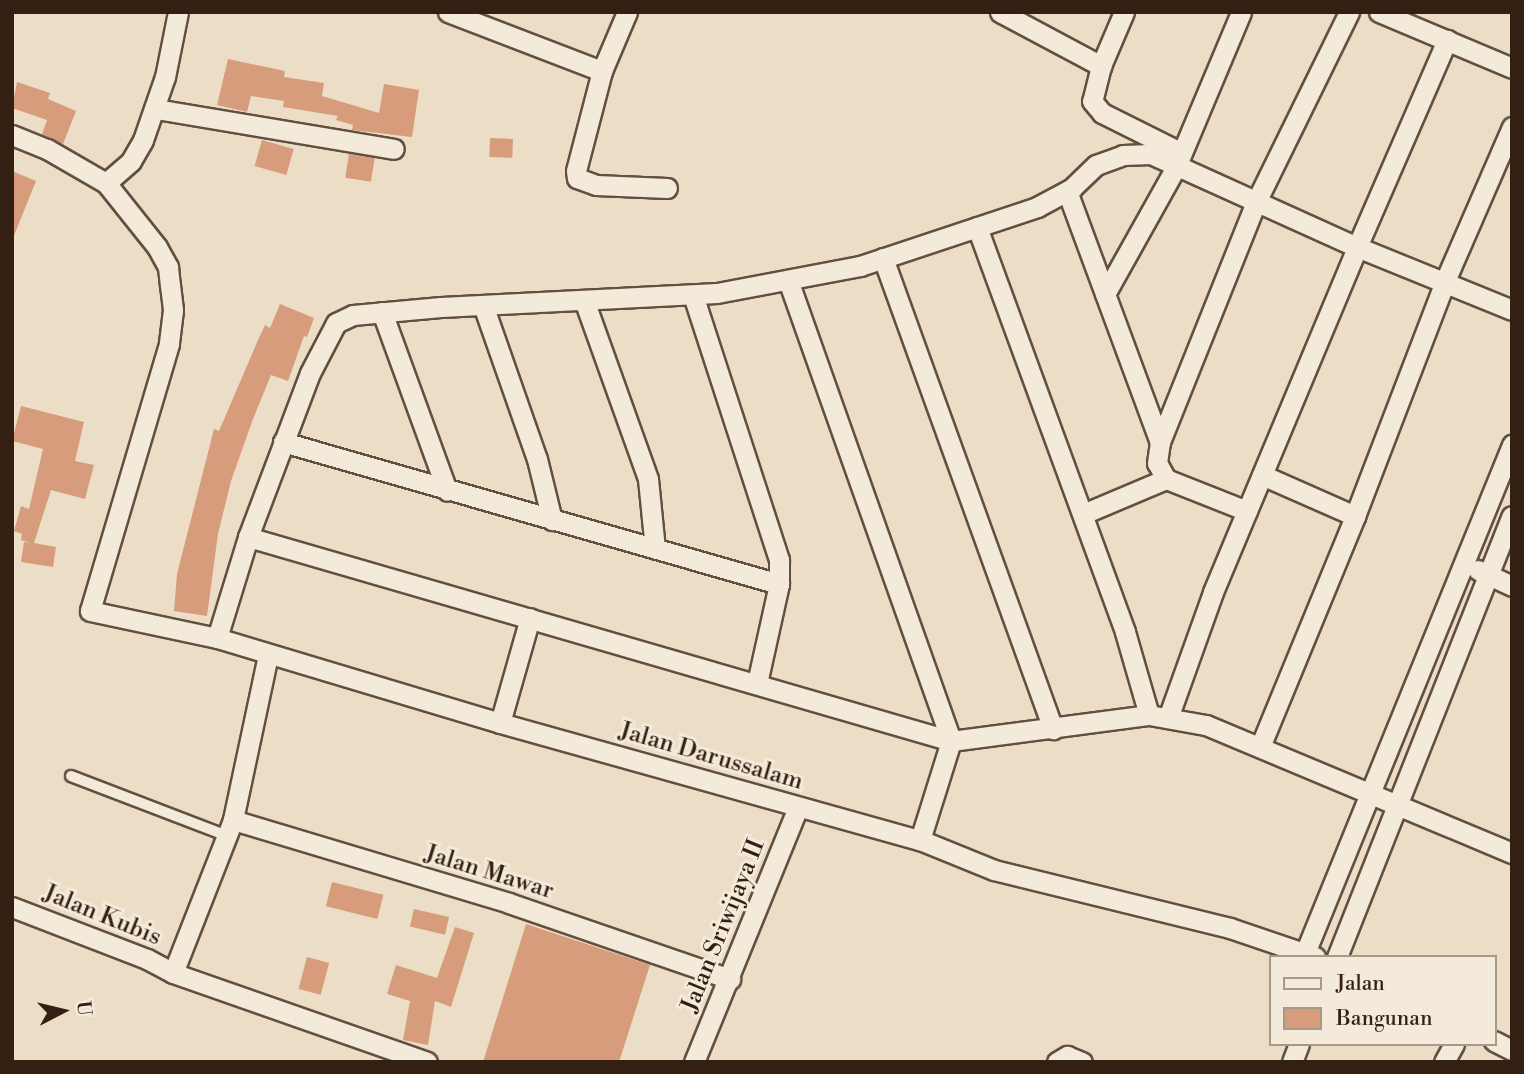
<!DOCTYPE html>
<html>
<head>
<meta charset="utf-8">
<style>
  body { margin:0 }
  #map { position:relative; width:1524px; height:1074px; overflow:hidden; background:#ecdec6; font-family:"Libre Bodoni",serif }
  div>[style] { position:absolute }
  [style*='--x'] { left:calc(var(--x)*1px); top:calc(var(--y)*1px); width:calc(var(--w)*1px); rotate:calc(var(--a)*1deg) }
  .building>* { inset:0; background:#d69c7b; transform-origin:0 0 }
  .roads { filter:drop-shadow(2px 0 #624f40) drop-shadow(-2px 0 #624f40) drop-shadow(0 2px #624f40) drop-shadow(0 -2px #624f40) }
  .service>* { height:10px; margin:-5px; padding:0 5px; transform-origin:5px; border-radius:5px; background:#f3eada }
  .minor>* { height:19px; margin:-9.5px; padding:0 9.5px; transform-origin:9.5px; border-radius:9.5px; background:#f3eada }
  span { translate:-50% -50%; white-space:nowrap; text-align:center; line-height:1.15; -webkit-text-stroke:6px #f3eada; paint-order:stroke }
  .street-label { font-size:24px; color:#341f13 }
  .frame { position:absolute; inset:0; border:14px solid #341f13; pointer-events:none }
  .legend { position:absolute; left:1269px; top:955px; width:228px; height:91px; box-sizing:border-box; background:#f3eada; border:2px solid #a7998a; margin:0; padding:9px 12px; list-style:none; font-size:21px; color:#341f13 }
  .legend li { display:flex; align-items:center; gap:14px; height:35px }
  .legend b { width:35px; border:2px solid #a7998a }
  .north { position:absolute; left:28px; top:976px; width:70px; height:70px; -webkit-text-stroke:5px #f3eada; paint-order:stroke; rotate:83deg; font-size:19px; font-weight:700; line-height:28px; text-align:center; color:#341f13 }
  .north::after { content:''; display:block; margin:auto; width:24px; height:32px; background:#341f13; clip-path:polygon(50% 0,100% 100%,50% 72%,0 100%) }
</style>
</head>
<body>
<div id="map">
  <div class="building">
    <div style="clip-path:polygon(228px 59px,285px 71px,284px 77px,324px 83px,322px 96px,379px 113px,384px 84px,419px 90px,412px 137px,352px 130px,353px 125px,336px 120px,338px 116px,283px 107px,284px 101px,251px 96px,247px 112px,217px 105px)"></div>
    <div style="clip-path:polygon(17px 82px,50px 93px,48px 99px,76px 111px,63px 144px,42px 134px,47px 120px,12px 108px)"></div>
    <div style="left:490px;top:138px;width:23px;height:19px;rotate:2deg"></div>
    <div style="left:262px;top:140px;width:33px;height:27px;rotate:16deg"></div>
    <div style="left:349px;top:154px;width:26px;height:24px;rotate:9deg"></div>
    <div style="clip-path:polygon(12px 171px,36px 181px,13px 238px,12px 238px)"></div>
    <div style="clip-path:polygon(280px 304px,314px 318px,307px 337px,304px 336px,288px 381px,271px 375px,253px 419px,231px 481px,218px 534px,207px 616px,174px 611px,177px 574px,214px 429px,219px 431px,258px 340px,265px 325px,270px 328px)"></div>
    <div style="clip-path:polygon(21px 406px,84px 422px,75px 461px,94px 465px,85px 499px,51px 490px,34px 543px,56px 547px,53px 567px,21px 562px,24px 542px,31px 543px,21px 540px,22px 534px,14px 531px,21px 506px,29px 509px,43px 449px,12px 441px)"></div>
    <div style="left:332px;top:882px;width:53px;height:25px;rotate:14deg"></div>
    <div style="left:414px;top:909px;width:36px;height:18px;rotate:13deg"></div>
    <div style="clip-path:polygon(526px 924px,650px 965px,619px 1062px,483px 1062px)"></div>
    <div style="clip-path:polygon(455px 927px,474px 933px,451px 1007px,435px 1001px,428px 1045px,403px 1040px,410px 1001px,387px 994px,396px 965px,437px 978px)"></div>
    <div style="left:307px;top:957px;width:23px;height:33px;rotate:15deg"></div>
  </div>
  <div class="roads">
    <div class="service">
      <div style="--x:71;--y:776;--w:165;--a:21"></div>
    </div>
    <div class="minor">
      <div style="--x:448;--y:12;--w:165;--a:21"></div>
      <div style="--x:602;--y:71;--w:103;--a:104.6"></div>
      <div style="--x:576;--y:171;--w:7;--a:82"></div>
      <div style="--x:577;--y:178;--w:20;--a:20"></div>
      <div style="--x:596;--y:185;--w:71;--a:2.4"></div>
      <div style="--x:1000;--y:12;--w:115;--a:28.1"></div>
      <div style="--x:1124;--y:12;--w:59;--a:113.1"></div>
      <div style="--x:1101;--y:66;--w:36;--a:104"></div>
      <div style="--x:1092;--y:101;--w:16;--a:50"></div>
      <div style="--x:1102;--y:113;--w:89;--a:26.6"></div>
      <div style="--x:1379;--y:12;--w:144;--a:22.8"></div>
      <div style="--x:602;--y:71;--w:64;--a:-67"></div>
      <div style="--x:156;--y:109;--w:241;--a:9.5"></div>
      <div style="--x:12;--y:135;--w:38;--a:22"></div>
      <div style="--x:47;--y:149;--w:68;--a:30"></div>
      <div style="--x:106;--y:183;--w:82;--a:51.4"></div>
      <div style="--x:157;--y:247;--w:23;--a:61"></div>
      <div style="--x:168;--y:267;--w:18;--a:84"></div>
      <div style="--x:170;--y:285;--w:25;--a:83"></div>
      <div style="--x:173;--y:310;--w:34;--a:97"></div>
      <div style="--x:169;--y:344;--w:278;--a:106.5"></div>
      <div style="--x:90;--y:611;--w:130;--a:12"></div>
      <div style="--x:217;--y:638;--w:295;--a:16.7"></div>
      <div style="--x:500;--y:723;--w:436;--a:15.6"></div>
      <div style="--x:920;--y:840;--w:80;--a:22.1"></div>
      <div style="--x:994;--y:870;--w:243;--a:13.8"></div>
      <div style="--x:1230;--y:928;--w:90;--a:18.8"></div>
      <div style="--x:106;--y:183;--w:33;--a:-41"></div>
      <div style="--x:131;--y:161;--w:24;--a:-60"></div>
      <div style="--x:143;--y:140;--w:67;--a:-70.8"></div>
      <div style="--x:165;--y:77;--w:66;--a:-78.7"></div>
      <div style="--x:1067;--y:191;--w:268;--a:69.7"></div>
      <div style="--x:977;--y:227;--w:431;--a:69.9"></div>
      <div style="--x:1125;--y:632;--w:86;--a:73.9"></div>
      <div style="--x:883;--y:258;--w:501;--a:70.15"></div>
      <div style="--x:788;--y:280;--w:489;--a:70.5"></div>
      <div style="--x:1105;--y:294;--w:145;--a:-60.8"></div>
      <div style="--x:1176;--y:167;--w:168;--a:-67.2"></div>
      <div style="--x:693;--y:295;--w:279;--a:72"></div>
      <div style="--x:779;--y:560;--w:24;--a:90"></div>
      <div style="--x:584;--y:300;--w:190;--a:70.3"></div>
      <div style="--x:648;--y:479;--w:70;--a:84.3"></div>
      <div style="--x:483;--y:305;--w:163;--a:70.7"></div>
      <div style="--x:537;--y:459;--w:63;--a:76.2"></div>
      <div style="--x:382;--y:312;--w:190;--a:70"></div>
      <div style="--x:283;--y:442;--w:516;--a:15.98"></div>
      <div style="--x:779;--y:584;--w:101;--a:102.5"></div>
      <div style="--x:1262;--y:475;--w:102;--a:23.8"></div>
      <div style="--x:1247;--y:511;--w:87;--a:-158.4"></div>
      <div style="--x:1166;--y:479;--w:18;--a:-119"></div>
      <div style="--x:1157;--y:463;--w:21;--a:-82"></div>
      <div style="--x:1160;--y:442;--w:258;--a:-68.2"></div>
      <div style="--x:1256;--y:202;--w:212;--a:-63.9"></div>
      <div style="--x:1083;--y:514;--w:90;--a:-22.9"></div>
      <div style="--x:248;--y:537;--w:732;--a:16.18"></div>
      <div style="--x:1478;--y:570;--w:38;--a:25"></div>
      <div style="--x:217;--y:638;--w:106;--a:-72.9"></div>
      <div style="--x:248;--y:537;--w:175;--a:-69.3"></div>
      <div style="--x:310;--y:373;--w:56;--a:-62.5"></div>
      <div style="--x:336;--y:323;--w:19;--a:-25"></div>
      <div style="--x:353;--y:315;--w:88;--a:-5.2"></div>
      <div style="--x:441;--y:307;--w:276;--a:-2.9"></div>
      <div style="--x:717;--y:293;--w:146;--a:-10.7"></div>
      <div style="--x:860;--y:266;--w:187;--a:-18.4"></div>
      <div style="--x:1037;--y:207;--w:40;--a:-28"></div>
      <div style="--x:1072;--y:188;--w:33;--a:-44"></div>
      <div style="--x:1096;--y:165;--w:29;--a:-20"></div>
      <div style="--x:1123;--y:155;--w:28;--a:-2"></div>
      <div style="--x:1151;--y:154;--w:226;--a:24.3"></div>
      <div style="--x:1357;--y:247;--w:167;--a:22.1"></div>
      <div style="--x:268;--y:655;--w:169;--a:102"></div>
      <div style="--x:233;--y:820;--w:164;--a:111.4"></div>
      <div style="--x:173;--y:973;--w:269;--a:19.3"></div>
      <div style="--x:1168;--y:718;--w:134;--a:-70.3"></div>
      <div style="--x:1213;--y:592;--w:374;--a:-67.3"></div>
      <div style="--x:1357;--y:247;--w:226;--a:-66.5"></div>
      <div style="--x:500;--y:723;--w:109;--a:-74.1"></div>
      <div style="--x:1260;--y:747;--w:250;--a:-67.6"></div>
      <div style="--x:1355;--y:516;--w:252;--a:-69"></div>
      <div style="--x:1445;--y:281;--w:168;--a:-66.5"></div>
      <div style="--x:233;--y:820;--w:288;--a:16.7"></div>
      <div style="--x:509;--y:903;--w:234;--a:19"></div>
      <div style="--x:920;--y:840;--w:104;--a:-72.6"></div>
      <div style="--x:951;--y:741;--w:200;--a:-7.5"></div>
      <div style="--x:1149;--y:715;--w:58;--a:10"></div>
      <div style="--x:1206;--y:725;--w:332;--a:22.7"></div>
      <div style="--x:12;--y:907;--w:145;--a:21.1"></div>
      <div style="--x:147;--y:959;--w:30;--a:28"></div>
      <div style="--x:1305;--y:953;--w:549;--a:-67.83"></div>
      <div style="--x:1337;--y:957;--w:474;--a:-68.4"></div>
      <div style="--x:1494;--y:1041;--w:20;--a:27"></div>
      <div style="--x:694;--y:1062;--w:275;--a:-67.8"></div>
      <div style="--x:1057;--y:1062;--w:12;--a:-31"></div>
      <div style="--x:1067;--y:1056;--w:16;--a:22"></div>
      <div style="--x:1292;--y:1062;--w:19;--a:-69"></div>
      <div style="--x:1444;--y:1062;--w:21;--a:-61"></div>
    </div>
  </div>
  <div class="street-label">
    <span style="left:711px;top:757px;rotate:16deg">Jalan Darussalam</span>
    <span style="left:489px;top:873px;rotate:17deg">Jalan Mawar</span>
    <span style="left:102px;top:916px;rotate:22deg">Jalan Kubis</span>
    <span style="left:724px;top:926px;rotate:-68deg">Jalan Sriwijaya II</span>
  </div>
  <div class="frame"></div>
  <ul class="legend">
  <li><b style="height:9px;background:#f3eada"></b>Jalan</li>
  <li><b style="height:19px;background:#d69c7b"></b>Bangunan</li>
  </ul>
  <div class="north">U</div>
</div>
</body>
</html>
